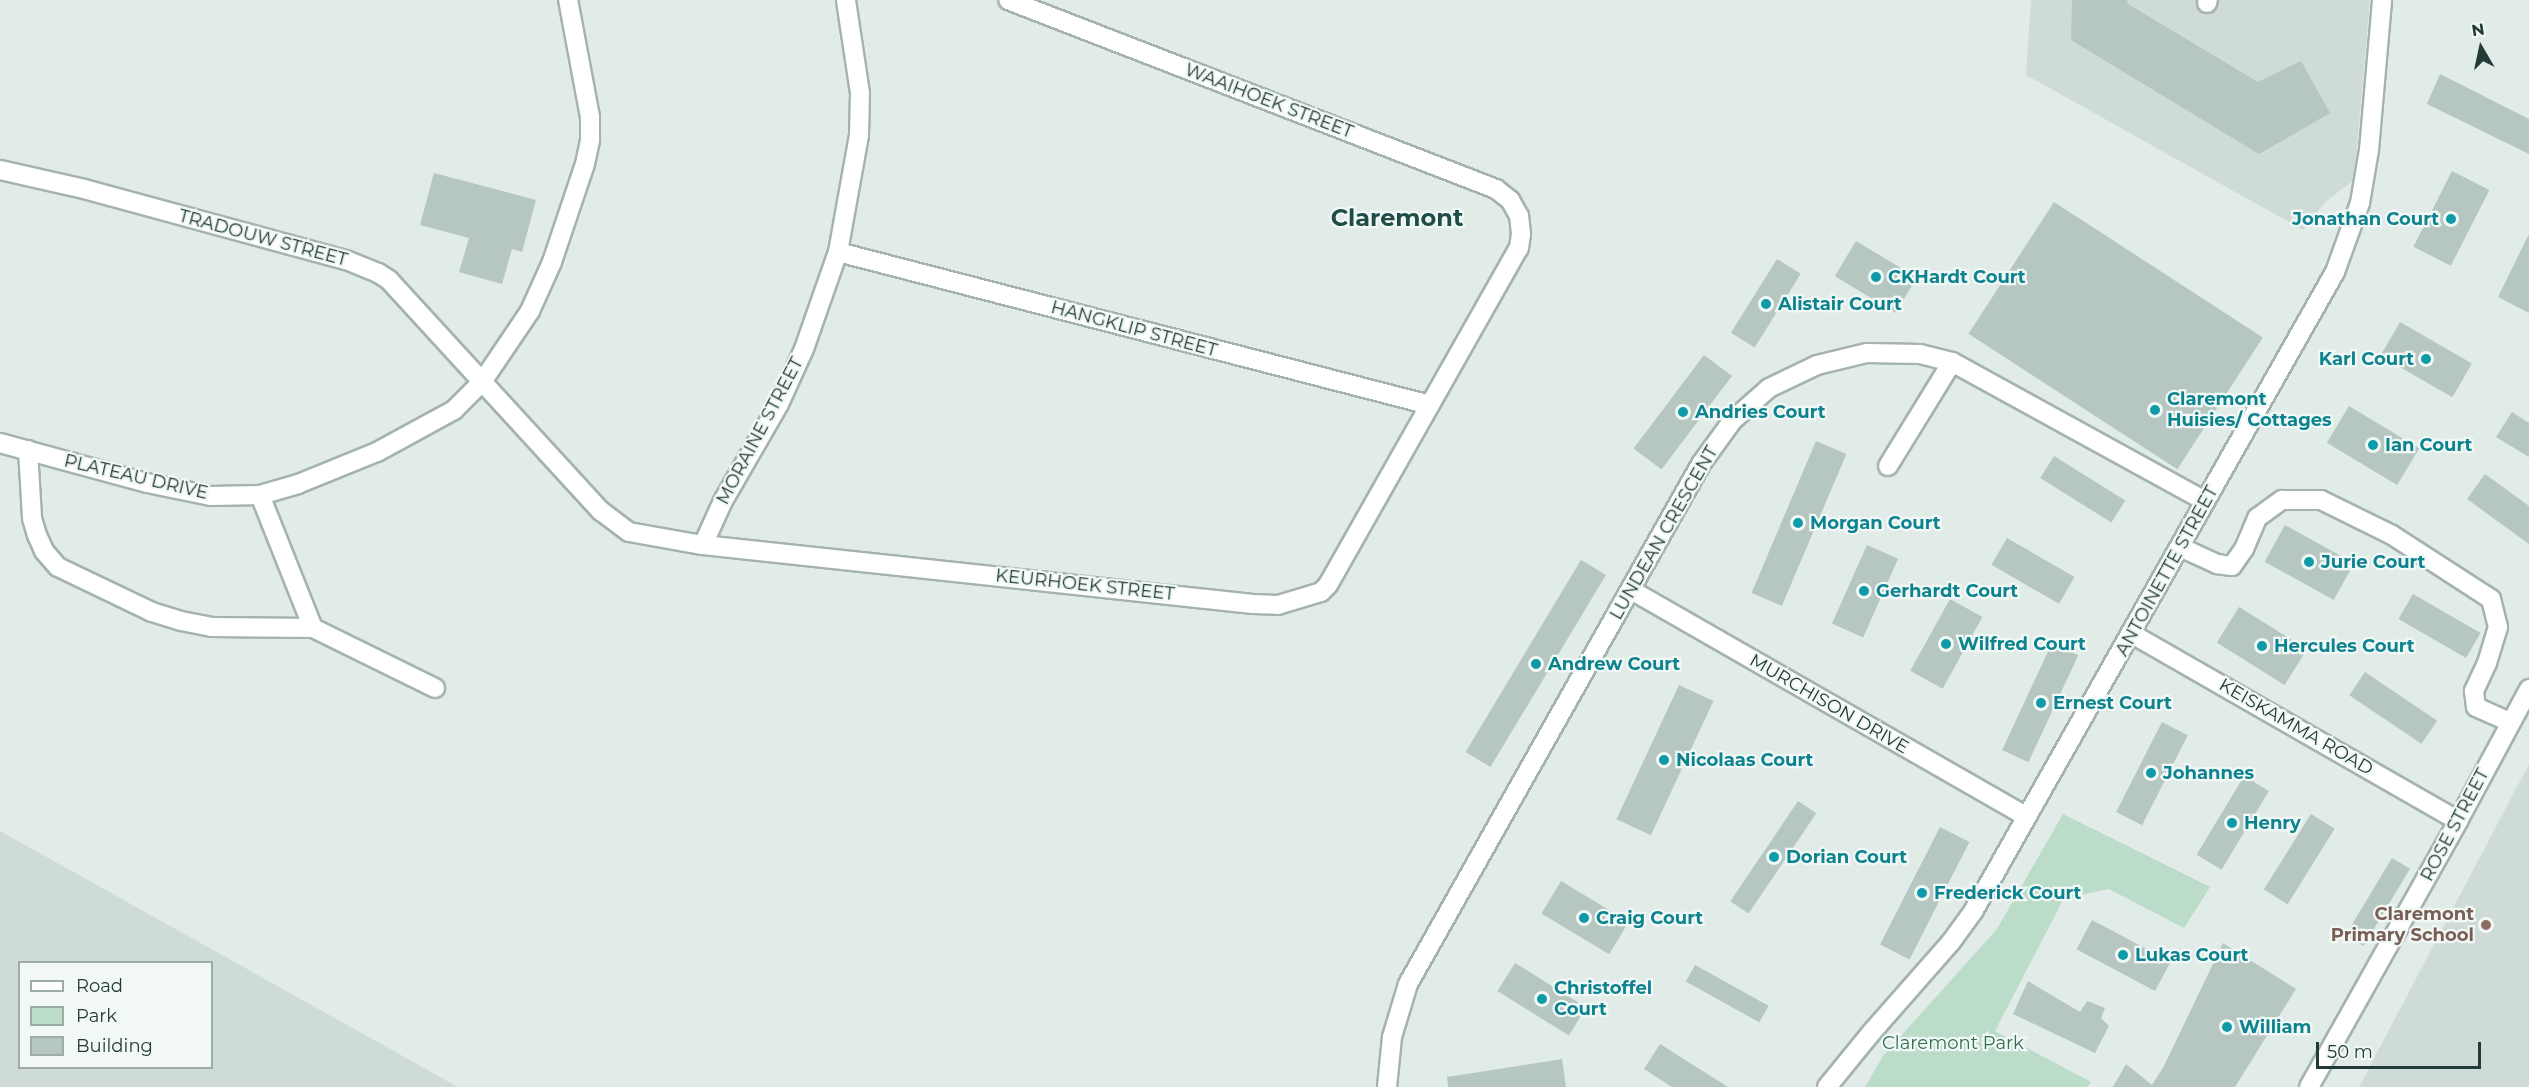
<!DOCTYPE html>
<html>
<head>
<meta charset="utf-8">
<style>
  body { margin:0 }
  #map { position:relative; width:2529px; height:1087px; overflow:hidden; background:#e1ebe8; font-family:Montserrat,sans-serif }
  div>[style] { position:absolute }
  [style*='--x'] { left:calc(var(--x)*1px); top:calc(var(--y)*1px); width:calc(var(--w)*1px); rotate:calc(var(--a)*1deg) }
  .built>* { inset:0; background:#cfdbd7 }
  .green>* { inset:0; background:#badcc8 }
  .building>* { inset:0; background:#b6c6c1; transform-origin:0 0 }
  .roads { filter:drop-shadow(2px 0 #a4b3b0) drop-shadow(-2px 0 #a4b3b0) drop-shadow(0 2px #a4b3b0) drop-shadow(0 -2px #a4b3b0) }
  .minor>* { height:18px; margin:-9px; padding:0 9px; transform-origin:9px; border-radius:9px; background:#fff }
  .dots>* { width:16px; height:16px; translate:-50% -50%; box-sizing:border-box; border:3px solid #f1f8f5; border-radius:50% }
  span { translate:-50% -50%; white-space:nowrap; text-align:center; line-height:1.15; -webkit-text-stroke:4.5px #f1f8f5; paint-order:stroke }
  .street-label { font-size:18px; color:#223b38 }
  .culture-label { font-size:18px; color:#0d838f; font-weight:700 }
  .right { translate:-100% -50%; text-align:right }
  .left { translate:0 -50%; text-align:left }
  .education-label { font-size:18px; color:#785e54; font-weight:700 }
  .park-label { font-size:18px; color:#2e7050 }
  .district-label { font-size:24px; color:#1f4c47; font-weight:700 }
  .legend { position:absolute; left:18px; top:961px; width:195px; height:108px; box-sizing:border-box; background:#f1f8f5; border:2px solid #9eaca9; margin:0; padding:8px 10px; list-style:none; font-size:18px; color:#223b38 }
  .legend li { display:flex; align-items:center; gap:12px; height:30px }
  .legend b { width:30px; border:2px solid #9eaca9 }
  .north { position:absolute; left:2451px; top:18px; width:60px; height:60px; -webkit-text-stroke:4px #f1f8f5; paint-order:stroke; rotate:351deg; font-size:16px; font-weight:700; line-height:24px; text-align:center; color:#223b38 }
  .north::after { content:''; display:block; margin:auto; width:21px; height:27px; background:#223b38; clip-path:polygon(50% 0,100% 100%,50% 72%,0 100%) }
  .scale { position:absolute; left:2316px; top:1042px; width:165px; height:27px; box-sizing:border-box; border:3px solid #223b38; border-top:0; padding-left:8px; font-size:18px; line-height:21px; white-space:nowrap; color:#223b38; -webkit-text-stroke:4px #f1f8f5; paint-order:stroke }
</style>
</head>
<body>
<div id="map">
  <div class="built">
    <div style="clip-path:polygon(2031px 0,2370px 0,2354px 180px,2325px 202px,2303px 230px,2026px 75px)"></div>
    <div style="clip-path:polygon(2529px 764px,2529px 1087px,2359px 1087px)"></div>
    <div style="clip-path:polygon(evenodd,0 831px,458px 1087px,0 1087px,0 831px,20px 962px,212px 962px,212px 1068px,20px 1068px,20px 962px)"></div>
  </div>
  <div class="green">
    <div style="clip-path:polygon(2063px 814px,2210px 887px,2184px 928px,2109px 889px,2064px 898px,1995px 1031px,2091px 1082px,2087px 1087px,1865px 1087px,1883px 1056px,1997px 929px)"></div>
  </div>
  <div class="building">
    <div style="clip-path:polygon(2072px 0,2127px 0,2128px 4px,2258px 82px,2301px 61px,2330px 113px,2259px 154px,2071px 40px)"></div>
    <div style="clip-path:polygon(2440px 74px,2529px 119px,2529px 154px,2427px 104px)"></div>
    <div style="left:2452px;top:171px;width:42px;height:85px;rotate:27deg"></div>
    <div style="clip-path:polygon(434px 173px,536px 200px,522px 252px,512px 249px,502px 284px,459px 272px,469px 238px,420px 225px)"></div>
    <div style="left:2054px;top:202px;width:249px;height:157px;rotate:33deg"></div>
    <div style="clip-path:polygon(2529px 234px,2529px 313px,2498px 297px)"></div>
    <div style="left:1856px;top:241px;width:71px;height:41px;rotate:31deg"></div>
    <div style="left:1777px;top:259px;width:28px;height:87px;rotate:32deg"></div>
    <div style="left:2400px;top:322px;width:83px;height:39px;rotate:30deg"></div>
    <div style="left:1704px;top:355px;width:35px;height:117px;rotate:37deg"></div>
    <div style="left:2349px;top:406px;width:82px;height:43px;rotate:31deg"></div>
    <div style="clip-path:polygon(2512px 412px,2529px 423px,2529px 457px,2496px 437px)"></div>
    <div style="left:1816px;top:441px;width:33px;height:165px;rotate:23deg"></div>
    <div style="left:2054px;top:456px;width:84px;height:26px;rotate:32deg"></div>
    <div style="clip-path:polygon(2485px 474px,2529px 506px,2529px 544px,2467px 499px)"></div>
    <div style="left:2285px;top:525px;width:79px;height:42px;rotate:29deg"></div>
    <div style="left:2007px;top:538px;width:78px;height:31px;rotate:30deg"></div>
    <div style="left:1867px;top:545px;width:34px;height:86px;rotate:24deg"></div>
    <div style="left:1581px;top:560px;width:29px;height:224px;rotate:31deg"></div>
    <div style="left:2413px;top:594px;width:78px;height:29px;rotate:30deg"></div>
    <div style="left:1950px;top:599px;width:37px;height:82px;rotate:29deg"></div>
    <div style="left:2239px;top:607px;width:80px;height:42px;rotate:32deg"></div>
    <div style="left:2052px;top:643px;width:29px;height:118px;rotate:25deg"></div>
    <div style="left:2365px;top:672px;width:87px;height:28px;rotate:34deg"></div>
    <div style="left:1679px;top:685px;width:38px;height:148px;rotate:25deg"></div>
    <div style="left:2162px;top:722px;width:29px;height:101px;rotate:27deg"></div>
    <div style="left:2244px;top:776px;width:29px;height:92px;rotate:31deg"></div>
    <div style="left:1798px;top:801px;width:22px;height:121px;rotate:34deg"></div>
    <div style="left:2311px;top:814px;width:28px;height:89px;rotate:32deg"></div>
    <div style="left:1940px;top:827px;width:33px;height:132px;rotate:27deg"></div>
    <div style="left:2392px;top:858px;width:21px;height:90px;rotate:31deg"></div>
    <div style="left:1561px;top:881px;width:79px;height:38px;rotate:31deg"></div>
    <div style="left:2092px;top:920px;width:89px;height:33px;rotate:28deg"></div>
    <div style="clip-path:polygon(2223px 943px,2296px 989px,2235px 1087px,2113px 1087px,2126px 1064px,2152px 1085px,2164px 1066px)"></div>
    <div style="left:1515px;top:963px;width:84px;height:33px;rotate:32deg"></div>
    <div style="left:1695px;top:965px;width:84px;height:19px;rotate:29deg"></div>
    <div style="clip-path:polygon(2028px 981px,2080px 1012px,2087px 1001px,2105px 1008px,2101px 1018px,2109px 1026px,2095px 1053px,2013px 1014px)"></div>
    <div style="clip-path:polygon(1660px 1044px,1728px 1087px,1672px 1087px,1644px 1069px)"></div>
    <div style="clip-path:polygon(1562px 1059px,1566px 1087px,1448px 1087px,1447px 1077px)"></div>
  </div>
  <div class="roads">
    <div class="minor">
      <div style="--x:2207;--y:3;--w:3;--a:-72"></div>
      <div style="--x:0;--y:170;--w:86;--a:12.7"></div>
      <div style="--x:84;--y:189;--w:271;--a:15.2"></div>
      <div style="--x:346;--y:260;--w:35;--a:22"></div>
      <div style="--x:378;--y:273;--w:13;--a:32"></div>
      <div style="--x:389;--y:280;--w:314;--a:47.5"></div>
      <div style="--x:601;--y:511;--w:35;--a:37"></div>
      <div style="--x:629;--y:532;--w:75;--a:10"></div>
      <div style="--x:703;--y:545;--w:553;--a:6.12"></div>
      <div style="--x:1253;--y:604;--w:25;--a:2"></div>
      <div style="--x:1278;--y:605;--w:45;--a:-16.8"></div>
      <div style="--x:1321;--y:592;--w:10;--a:-45"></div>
      <div style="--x:1328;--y:585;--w:387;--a:-60.5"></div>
      <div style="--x:1519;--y:248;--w:14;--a:-82"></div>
      <div style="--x:1521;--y:234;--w:18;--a:-96"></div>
      <div style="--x:1519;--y:216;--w:18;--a:-119"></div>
      <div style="--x:1510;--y:200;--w:18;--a:-142"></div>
      <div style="--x:1496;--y:189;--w:523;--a:-158.83"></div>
      <div style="--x:838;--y:252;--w:611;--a:14.49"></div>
      <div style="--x:0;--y:443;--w:152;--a:15.2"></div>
      <div style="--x:147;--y:483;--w:65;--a:11.5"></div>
      <div style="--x:211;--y:496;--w:49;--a:-1.2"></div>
      <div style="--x:260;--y:495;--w:40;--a:-16"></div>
      <div style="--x:298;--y:484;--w:85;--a:-22.1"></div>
      <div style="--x:377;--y:452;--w:88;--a:-28.6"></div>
      <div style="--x:454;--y:410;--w:40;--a:-45"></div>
      <div style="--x:482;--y:382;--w:86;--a:-55.9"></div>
      <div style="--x:530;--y:311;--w:54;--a:-65.8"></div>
      <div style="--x:552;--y:262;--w:103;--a:-71.4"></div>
      <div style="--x:585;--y:164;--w:25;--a:-78"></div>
      <div style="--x:590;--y:140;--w:23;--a:-90"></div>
      <div style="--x:590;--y:117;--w:119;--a:-100.6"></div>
      <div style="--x:28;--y:450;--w:68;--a:86.6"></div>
      <div style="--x:32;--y:518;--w:18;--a:74"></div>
      <div style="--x:37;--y:535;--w:17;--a:66"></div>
      <div style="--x:44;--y:551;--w:21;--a:49"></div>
      <div style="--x:58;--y:567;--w:104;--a:25.6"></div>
      <div style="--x:152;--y:612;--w:30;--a:17"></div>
      <div style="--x:181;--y:621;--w:31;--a:11"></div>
      <div style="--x:211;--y:627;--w:102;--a:0.6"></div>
      <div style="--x:1888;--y:466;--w:122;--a:-58.4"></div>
      <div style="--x:260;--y:495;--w:143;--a:68.3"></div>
      <div style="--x:313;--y:628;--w:136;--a:26.2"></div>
      <div style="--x:703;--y:545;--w:48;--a:-65.6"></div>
      <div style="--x:723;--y:501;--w:112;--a:-60"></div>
      <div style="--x:779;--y:404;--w:60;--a:-65.6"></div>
      <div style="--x:804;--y:349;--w:103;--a:-70.7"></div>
      <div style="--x:838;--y:252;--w:119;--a:-79.8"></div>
      <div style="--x:859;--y:135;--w:42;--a:-88.6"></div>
      <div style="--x:860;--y:93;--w:94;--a:-98.6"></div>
      <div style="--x:2180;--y:547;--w:41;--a:24.7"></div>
      <div style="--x:2217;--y:564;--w:15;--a:8"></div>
      <div style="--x:2232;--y:566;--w:21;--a:-55"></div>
      <div style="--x:2244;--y:549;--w:34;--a:-67"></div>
      <div style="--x:2257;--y:518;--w:31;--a:-36"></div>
      <div style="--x:2282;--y:500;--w:39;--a:0"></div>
      <div style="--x:2321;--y:500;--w:79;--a:26.2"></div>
      <div style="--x:2392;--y:535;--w:118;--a:32.9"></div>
      <div style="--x:2491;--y:599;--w:29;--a:76"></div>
      <div style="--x:2498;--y:627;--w:38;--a:107"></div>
      <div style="--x:2487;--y:663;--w:31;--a:115"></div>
      <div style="--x:2474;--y:691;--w:16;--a:83"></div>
      <div style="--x:2476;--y:707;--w:36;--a:24"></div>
      <div style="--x:1631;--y:590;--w:456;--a:29.8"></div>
      <div style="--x:2132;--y:634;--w:376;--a:29.8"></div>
      <div style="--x:1387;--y:1087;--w:50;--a:-84.3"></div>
      <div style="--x:1392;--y:1037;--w:55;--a:-73.2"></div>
      <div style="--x:1408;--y:984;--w:597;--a:-60.6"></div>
      <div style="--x:1701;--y:464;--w:54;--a:-54"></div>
      <div style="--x:1733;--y:420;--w:48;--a:-41.6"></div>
      <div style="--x:1769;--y:388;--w:53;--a:-25.6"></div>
      <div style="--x:1817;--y:365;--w:51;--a:-13.5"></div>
      <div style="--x:1867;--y:353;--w:53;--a:1.1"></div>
      <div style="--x:1920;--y:354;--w:33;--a:14"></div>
      <div style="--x:1952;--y:362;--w:289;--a:28.8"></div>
      <div style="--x:1827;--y:1087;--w:70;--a:-50.8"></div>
      <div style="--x:1871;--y:1033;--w:121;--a:-48.7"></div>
      <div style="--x:1951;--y:942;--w:39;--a:-54"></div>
      <div style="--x:1974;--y:910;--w:733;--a:-60.5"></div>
      <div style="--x:2335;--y:272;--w:73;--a:-70.1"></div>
      <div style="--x:2360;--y:203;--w:54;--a:-80.4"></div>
      <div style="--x:2369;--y:150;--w:151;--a:-85"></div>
      <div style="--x:2309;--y:1087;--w:305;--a:-60.7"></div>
      <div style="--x:2458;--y:821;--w:150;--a:-61.7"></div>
    </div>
  </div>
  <div class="dots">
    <div style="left:2451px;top:219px;background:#0f9aa8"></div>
    <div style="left:1876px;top:277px;background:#0f9aa8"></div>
    <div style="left:1766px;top:304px;background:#0f9aa8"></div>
    <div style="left:2426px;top:359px;background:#0f9aa8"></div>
    <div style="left:2155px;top:410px;background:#0f9aa8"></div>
    <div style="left:1683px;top:412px;background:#0f9aa8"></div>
    <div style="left:2373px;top:445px;background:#0f9aa8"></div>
    <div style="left:1798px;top:523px;background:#0f9aa8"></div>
    <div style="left:2309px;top:562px;background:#0f9aa8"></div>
    <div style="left:1864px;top:591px;background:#0f9aa8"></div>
    <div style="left:1946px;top:644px;background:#0f9aa8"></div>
    <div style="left:2262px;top:646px;background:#0f9aa8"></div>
    <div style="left:1536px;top:664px;background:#0f9aa8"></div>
    <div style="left:2041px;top:703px;background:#0f9aa8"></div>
    <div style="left:1664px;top:760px;background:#0f9aa8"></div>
    <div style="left:2151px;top:773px;background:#0f9aa8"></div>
    <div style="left:2232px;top:823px;background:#0f9aa8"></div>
    <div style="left:1774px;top:857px;background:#0f9aa8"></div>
    <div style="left:1922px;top:893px;background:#0f9aa8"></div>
    <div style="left:1584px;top:918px;background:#0f9aa8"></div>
    <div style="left:2486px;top:925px;background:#8d6e63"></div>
    <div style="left:2123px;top:955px;background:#0f9aa8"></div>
    <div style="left:1542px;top:999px;background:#0f9aa8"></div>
    <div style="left:2227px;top:1027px;background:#0f9aa8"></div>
  </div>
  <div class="street-label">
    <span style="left:1269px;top:101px;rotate:21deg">WAAIHOEK STREET</span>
    <span style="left:263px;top:238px;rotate:15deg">TRADOUW STREET</span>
    <span style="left:1134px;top:329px;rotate:15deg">HANGKLIP STREET</span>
    <span style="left:760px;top:431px;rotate:-62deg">MORAINE STREET</span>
    <span style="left:136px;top:477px;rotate:13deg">PLATEAU DRIVE</span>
    <span style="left:1664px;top:533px;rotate:-60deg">LUNDEAN CRESCENT</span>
    <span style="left:2167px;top:571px;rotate:-61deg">ANTOINETTE STREET</span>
    <span style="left:1085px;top:585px;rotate:6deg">KEURHOEK STREET</span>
    <span style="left:1829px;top:704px;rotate:30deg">MURCHISON DRIVE</span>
    <span style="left:2296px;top:727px;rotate:30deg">KEISKAMMA ROAD</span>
    <span style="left:2455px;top:825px;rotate:-62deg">ROSE STREET</span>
  </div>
  <div class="culture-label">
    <span class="right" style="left:2439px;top:219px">Jonathan Court</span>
    <span class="left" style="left:1888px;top:277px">CKHardt Court</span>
    <span class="left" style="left:1778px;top:304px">Alistair Court</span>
    <span class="right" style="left:2414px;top:359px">Karl Court</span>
    <span class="left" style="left:2167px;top:410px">Claremont<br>Huisies/ Cottages</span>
    <span class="left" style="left:1695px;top:412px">Andries Court</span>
    <span class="left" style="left:2385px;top:445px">Ian Court</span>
    <span class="left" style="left:1810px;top:523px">Morgan Court</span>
    <span class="left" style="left:2321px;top:562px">Jurie Court</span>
    <span class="left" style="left:1876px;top:591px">Gerhardt Court</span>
    <span class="left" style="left:1958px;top:644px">Wilfred Court</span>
    <span class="left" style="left:2274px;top:646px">Hercules Court</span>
    <span class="left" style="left:1548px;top:664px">Andrew Court</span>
    <span class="left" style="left:2053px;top:703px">Ernest Court</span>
    <span class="left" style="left:1676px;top:760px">Nicolaas Court</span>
    <span class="left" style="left:2163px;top:773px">Johannes</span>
    <span class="left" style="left:2244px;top:823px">Henry</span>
    <span class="left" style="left:1786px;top:857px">Dorian Court</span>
    <span class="left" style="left:1934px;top:893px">Frederick Court</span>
    <span class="left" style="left:1596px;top:918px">Craig Court</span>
    <span class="left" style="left:2135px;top:955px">Lukas Court</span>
    <span class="left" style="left:1554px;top:999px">Christoffel<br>Court</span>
    <span class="left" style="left:2239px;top:1027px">William</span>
  </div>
  <div class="education-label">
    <span class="right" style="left:2474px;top:925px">Claremont<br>Primary School</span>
  </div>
  <div class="park-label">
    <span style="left:1953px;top:1043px">Claremont Park</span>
  </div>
  <div class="district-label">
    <span style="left:1397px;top:218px">Claremont</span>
  </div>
  <ul class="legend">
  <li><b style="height:8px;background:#fff"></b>Road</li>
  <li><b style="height:16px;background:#badcc8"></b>Park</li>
  <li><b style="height:16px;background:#b6c6c1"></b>Building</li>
  </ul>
  <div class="north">N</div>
  <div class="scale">50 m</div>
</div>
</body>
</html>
